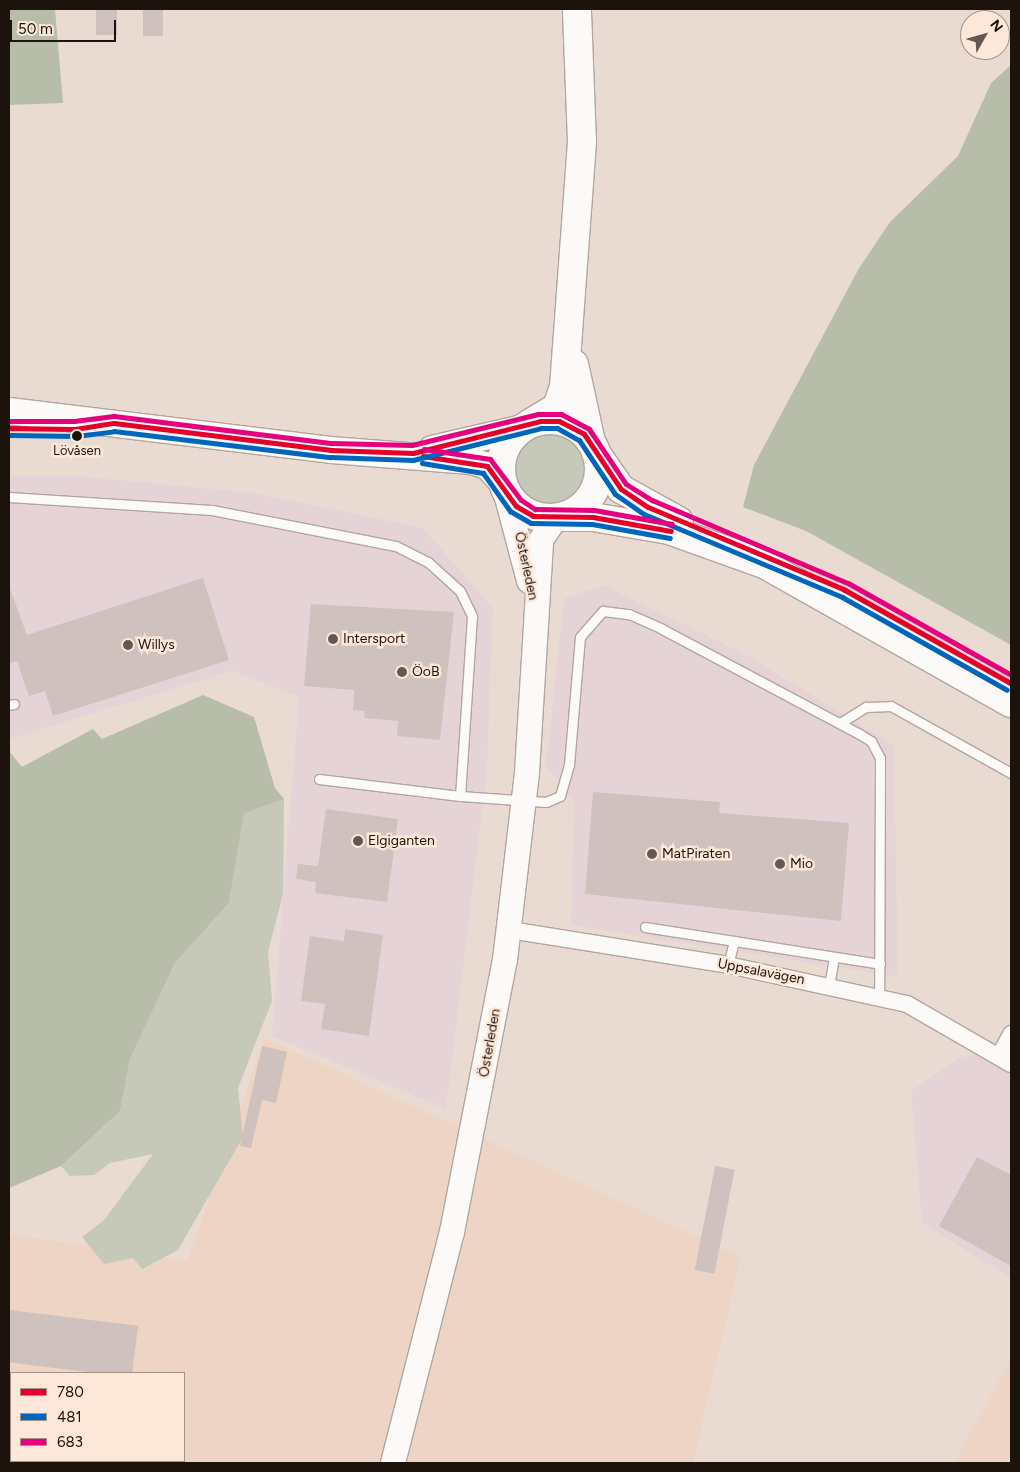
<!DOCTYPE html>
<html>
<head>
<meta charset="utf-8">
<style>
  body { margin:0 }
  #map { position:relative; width:1020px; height:1472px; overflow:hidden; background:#eadbd2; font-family:Figtree,sans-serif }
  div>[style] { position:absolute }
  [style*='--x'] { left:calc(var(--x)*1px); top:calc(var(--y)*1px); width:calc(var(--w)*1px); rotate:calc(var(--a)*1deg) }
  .commercial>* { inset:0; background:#e6d3d8 }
  .built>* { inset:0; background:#edd4c4 }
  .green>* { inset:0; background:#c6c9b9 }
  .round { border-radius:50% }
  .forest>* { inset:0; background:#b7bda9 }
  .building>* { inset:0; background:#cfc2be; transform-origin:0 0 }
  .roads { filter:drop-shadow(1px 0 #b1a69e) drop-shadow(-1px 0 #b1a69e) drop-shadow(0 1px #b1a69e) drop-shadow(0 -1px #b1a69e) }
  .lane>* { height:9px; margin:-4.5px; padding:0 4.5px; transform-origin:4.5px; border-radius:4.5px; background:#fcfaf8 }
  .street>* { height:16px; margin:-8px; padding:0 8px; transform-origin:8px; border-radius:8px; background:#fcfaf8 }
  .secondary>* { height:24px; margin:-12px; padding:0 12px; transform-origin:12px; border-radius:12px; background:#fcfaf8 }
  .primary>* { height:26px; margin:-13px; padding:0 13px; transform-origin:13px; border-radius:13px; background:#fcfaf8 }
  .highway>* { height:28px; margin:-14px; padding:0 14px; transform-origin:14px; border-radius:14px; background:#fcfaf8 }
  .highway>.ring { margin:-14px; padding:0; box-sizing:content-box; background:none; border:28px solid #fcfaf8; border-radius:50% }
  .bus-1>* { height:5px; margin:-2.5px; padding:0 2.5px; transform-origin:2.5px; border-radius:2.5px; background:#e4002b }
  .bus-2>* { height:5px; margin:-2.5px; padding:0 2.5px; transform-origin:2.5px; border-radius:2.5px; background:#0065bd }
  .bus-3>* { height:5px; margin:-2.5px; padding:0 2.5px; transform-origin:2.5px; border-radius:2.5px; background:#e5007d }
  .dots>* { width:14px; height:14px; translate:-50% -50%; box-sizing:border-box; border:2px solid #fde7d9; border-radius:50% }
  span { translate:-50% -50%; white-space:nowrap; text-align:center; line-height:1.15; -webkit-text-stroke:5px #fde7d9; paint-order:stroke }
  .bus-label { font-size:13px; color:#1c130d }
  .street-label { font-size:14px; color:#1c130d }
  .poi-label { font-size:14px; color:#1c130d }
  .left { translate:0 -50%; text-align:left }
  .frame { position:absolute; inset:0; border:10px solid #1c130d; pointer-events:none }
  .legend { position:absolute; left:10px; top:1372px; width:175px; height:90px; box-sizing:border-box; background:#fde7d9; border:1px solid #a39287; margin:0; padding:6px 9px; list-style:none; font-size:15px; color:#1c130d }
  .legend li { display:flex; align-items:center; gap:10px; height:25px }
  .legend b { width:25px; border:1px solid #a39287 }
  .north { position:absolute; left:960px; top:10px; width:50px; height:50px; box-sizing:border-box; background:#fde7d9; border:1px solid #a39287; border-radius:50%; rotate:52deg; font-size:14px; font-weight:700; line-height:20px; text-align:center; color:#1c130d }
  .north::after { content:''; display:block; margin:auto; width:18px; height:22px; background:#645952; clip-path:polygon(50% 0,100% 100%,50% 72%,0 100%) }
  .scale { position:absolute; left:10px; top:20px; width:106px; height:22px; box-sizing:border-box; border:2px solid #1c130d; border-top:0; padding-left:6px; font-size:15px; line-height:18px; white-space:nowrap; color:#1c130d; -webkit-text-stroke:4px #fde7d9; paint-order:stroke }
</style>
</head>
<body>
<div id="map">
  <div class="commercial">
    <div style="clip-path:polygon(9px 475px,78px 476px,254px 493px,423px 528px,493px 608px,487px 770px,446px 1109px,272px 1036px,299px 697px,232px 671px,9px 739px)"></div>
    <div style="clip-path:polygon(603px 585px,745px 654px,894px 745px,898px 977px,571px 925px,574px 803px,546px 765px,564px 599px)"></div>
    <div style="clip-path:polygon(1011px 1047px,1011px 1278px,922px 1223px,911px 1091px,959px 1058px)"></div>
  </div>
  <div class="built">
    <div style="clip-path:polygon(evenodd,265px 1038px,741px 1257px,693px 1463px,9px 1463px,9px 1234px,187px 1261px,265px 1038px,11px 1373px,184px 1373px,184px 1461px,11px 1461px,11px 1373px)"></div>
    <div style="clip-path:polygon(1011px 1358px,1011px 1463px,954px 1463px)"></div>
  </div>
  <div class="green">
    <div class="round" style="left:515px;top:433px;width:70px;height:70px"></div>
    <div style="clip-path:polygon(284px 799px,283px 894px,268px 952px,272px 1001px,238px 1088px,243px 1137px,178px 1250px,142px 1269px,133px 1258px,104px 1264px,82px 1237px,104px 1220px,153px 1154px,110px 1163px,94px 1175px,70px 1176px,61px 1166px,120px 1111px,130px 1059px,175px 963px,229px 903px,244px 812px)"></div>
  </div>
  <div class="forest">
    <div style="clip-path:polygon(9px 9px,55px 9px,63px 103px,9px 105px)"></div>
    <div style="clip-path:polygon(1011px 65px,1011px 645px,806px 531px,743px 507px,754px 465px,858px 270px,890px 222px,958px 156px,991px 83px)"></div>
    <div style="clip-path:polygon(203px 695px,254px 717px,275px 788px,284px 799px,244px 813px,229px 903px,175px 963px,130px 1059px,120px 1111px,61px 1166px,9px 1188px,9px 751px,22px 767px,93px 729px,102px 739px)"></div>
  </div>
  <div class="building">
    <div style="left:96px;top:9px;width:21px;height:26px"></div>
    <div style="left:143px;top:9px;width:20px;height:27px"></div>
    <div style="clip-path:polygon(203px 578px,229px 660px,53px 716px,45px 691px,29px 696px,17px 661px,9px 664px,9px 586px,27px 635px)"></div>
    <div style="clip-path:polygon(311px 604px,454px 612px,440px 740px,397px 736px,398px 721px,364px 718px,365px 711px,353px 710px,354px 690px,304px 686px)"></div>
    <div style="clip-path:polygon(593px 792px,720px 802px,719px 813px,849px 823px,841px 921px,585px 894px)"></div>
    <div style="clip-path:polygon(326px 809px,398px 819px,387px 902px,315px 893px,316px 882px,296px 879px,298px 864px,318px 866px)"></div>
    <div style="clip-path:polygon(345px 929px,383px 935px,369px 1036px,321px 1029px,325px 1004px,301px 1001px,310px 936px,344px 941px)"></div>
    <div style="clip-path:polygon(262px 1046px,287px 1052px,276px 1103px,262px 1100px,251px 1148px,240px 1146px)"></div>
    <div style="clip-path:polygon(977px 1157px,1011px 1175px,1011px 1266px,939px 1226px)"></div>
    <div style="left:715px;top:1166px;width:20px;height:106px;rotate:11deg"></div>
    <div style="left:9px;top:1310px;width:130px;height:52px;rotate:7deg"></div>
  </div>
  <div class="roads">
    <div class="lane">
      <div style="--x:9;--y:497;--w:203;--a:3.7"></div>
      <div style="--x:212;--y:510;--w:187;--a:11.1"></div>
      <div style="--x:396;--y:546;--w:36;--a:27"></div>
      <div style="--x:428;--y:562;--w:43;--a:42.2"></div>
      <div style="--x:460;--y:591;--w:28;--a:64"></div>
      <div style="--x:472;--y:616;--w:180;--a:93.8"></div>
      <div style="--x:460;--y:796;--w:86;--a:4"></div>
      <div style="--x:546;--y:802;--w:15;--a:-23"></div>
      <div style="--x:560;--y:796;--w:32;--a:-74"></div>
      <div style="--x:569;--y:765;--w:128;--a:-85.1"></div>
      <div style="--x:580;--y:637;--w:35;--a:-49"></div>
      <div style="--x:603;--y:611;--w:26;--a:7"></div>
      <div style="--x:629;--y:614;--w:36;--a:24"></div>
      <div style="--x:662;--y:629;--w:222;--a:28"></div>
      <div style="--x:858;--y:733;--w:15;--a:32"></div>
      <div style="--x:871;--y:741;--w:19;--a:62"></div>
      <div style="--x:880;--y:758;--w:239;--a:90.2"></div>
      <div style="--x:9;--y:705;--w:5;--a:-11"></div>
      <div style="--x:840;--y:723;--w:31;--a:-32"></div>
      <div style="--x:866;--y:707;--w:25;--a:-2"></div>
      <div style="--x:891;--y:706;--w:137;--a:29.2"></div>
      <div style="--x:319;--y:779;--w:142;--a:6.9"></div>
      <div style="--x:645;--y:927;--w:238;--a:8.9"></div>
      <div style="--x:728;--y:965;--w:25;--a:-76"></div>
      <div style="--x:829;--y:986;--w:29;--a:-80"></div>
    </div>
    <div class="street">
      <div style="--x:510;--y:930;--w:221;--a:9.1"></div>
      <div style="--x:728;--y:965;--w:183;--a:12.3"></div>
      <div style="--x:907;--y:1004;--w:120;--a:30"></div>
      <div style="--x:1000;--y:1055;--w:24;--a:-62"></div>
    </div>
    <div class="secondary">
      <div style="--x:505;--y:490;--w:94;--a:75.2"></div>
      <div style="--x:393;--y:1463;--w:238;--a:-75.7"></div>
      <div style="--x:452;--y:1232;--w:277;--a:-79"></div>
      <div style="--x:505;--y:960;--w:189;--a:-83.3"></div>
      <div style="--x:527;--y:772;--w:232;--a:-86.5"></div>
      <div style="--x:541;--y:540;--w:27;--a:-56"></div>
    </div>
    <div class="primary">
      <div style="--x:9;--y:411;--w:324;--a:6.9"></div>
      <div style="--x:331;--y:450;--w:140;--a:4.5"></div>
      <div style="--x:471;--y:461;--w:17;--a:17"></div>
      <div style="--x:487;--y:466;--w:21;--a:47"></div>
      <div style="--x:432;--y:449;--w:92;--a:-13.1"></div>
    </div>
    <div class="highway">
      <div style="--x:574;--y:364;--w:80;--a:77.7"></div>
      <div class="ring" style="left:501px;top:420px;width:70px;height:70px"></div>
      <div style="--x:529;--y:424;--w:33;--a:-31"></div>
      <div style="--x:557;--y:407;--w:21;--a:-71"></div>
      <div style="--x:564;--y:387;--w:246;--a:-85.8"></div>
      <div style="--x:582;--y:142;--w:133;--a:-92.2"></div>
      <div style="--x:596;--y:453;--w:44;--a:55.2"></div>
      <div style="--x:621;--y:489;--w:66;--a:28.9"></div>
      <div style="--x:561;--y:517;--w:32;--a:0"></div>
      <div style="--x:593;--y:517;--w:77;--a:9.7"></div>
      <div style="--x:669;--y:530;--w:101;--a:19.7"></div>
      <div style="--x:764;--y:564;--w:283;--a:29.4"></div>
    </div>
  </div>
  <div class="bus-1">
    <div style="--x:9;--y:428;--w:66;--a:0.9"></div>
    <div style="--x:75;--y:429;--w:39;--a:-9"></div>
    <div style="--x:114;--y:423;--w:219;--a:7.1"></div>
    <div style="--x:331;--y:450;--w:82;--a:2.1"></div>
    <div style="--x:413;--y:453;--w:131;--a:-14.1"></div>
    <div style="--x:540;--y:421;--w:19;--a:0"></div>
    <div style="--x:559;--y:421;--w:28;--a:27"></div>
    <div style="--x:584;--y:434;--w:66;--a:56.1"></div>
    <div style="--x:621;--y:489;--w:32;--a:34"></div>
    <div style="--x:648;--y:507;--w:214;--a:22.8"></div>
    <div style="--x:845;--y:590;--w:190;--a:29.3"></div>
    <div style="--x:423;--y:456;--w:65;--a:8.9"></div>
    <div style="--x:487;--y:466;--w:49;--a:54.1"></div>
    <div style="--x:516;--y:506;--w:20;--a:30"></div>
    <div style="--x:533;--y:516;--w:60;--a:1"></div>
    <div style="--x:593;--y:517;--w:79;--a:10.2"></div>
  </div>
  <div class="bus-2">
    <div style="--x:9;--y:435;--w:67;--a:0.9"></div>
    <div style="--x:76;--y:436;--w:38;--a:-7"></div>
    <div style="--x:114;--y:431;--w:218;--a:6.9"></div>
    <div style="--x:330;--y:457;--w:83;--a:2.1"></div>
    <div style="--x:413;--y:460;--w:132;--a:-14"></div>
    <div style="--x:541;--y:428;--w:16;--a:0"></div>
    <div style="--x:557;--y:428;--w:25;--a:29"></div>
    <div style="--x:579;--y:440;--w:65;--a:56.3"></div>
    <div style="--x:615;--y:494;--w:35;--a:35"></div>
    <div style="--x:644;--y:514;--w:215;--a:22.7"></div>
    <div style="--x:842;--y:597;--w:189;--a:29.4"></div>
    <div style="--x:422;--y:463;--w:62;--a:9.3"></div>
    <div style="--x:483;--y:473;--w:47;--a:54.6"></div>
    <div style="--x:510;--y:511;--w:24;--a:30"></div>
    <div style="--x:531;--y:523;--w:61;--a:0.9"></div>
    <div style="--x:592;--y:524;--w:79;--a:10.2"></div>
  </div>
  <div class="bus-3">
    <div style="--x:9;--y:421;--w:65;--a:0"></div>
    <div style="--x:74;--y:421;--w:40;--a:-7.1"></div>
    <div style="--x:114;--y:416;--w:220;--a:7.1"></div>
    <div style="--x:332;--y:443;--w:80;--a:1.4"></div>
    <div style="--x:412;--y:445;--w:130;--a:-13.8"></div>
    <div style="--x:538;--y:414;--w:23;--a:0"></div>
    <div style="--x:561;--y:414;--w:32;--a:28"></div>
    <div style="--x:589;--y:429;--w:66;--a:56.1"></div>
    <div style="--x:626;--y:484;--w:31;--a:32"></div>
    <div style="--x:652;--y:500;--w:213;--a:23"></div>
    <div style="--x:848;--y:583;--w:187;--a:29.4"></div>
    <div style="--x:424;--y:449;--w:67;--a:8.6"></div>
    <div style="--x:490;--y:459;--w:51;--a:52.9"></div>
    <div style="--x:521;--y:500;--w:17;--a:33"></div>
    <div style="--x:535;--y:509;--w:59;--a:1"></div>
    <div style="--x:594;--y:510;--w:79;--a:10.2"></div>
  </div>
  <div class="dots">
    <div style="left:77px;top:436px;background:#1c130d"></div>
    <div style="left:333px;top:639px;background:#645952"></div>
    <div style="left:128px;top:645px;background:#645952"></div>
    <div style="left:402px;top:672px;background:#645952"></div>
    <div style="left:358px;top:841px;background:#645952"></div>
    <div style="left:652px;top:854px;background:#645952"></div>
    <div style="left:780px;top:864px;background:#645952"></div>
  </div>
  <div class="bus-label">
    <span style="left:77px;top:451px">Lövåsen</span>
  </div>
  <div class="street-label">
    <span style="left:526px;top:566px;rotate:78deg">Österleden</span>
    <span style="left:761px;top:972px;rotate:11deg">Uppsalavägen</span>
    <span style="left:490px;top:1043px;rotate:-80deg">Österleden</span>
  </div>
  <div class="poi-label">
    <span class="left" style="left:343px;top:639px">Intersport</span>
    <span class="left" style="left:138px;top:645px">Willys</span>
    <span class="left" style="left:412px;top:672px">ÖoB</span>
    <span class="left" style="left:368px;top:841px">Elgiganten</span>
    <span class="left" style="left:662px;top:854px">MatPiraten</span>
    <span class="left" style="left:790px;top:864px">Mio</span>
  </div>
  <div class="frame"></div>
  <ul class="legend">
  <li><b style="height:6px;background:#e4002b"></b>780</li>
  <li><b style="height:6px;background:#0065bd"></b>481</li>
  <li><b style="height:6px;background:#e5007d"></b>683</li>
  </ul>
  <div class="north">N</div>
  <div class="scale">50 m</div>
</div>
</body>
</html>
